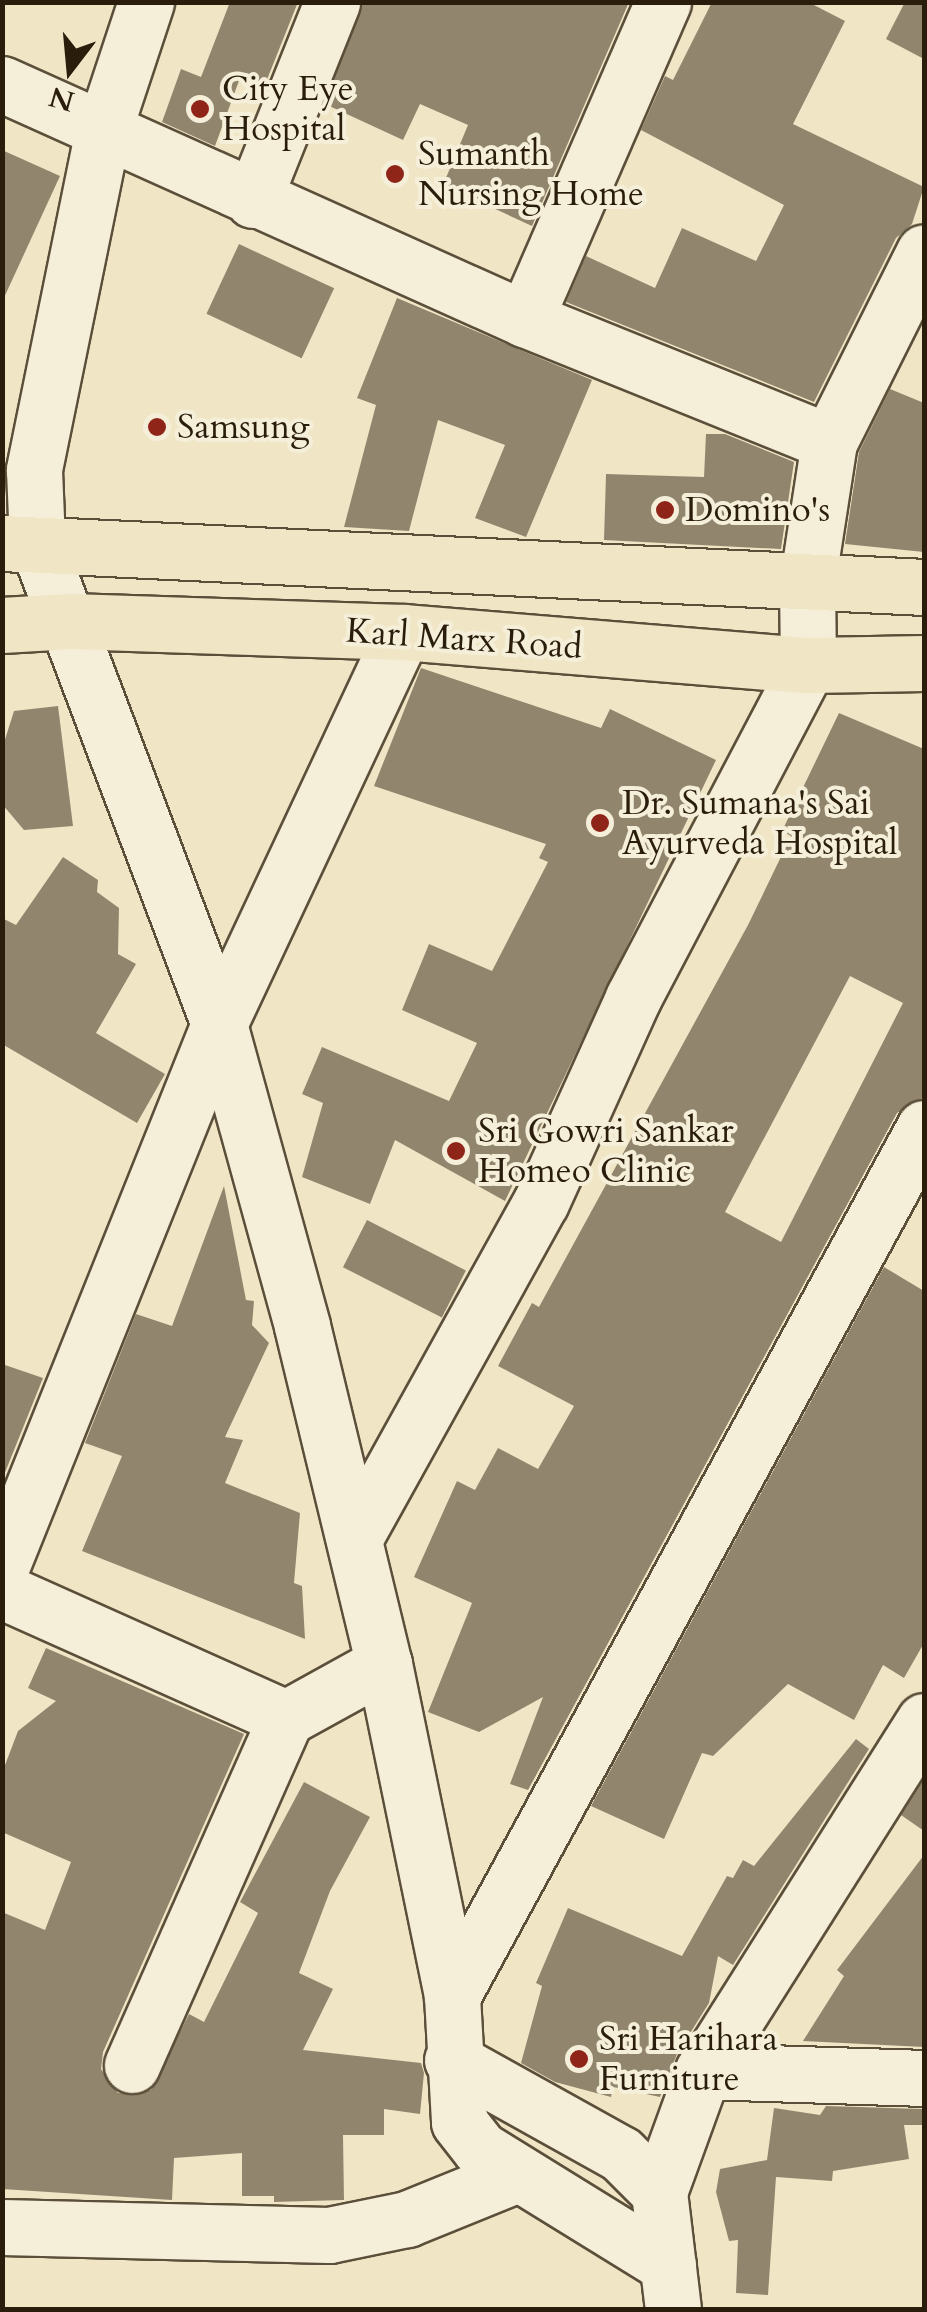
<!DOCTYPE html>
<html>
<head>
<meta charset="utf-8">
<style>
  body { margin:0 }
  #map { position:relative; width:927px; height:2312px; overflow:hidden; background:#f0e6c6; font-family:Cardo,serif }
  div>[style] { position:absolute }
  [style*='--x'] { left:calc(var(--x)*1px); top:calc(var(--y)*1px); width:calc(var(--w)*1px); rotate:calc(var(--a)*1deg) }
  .building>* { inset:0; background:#91866d; transform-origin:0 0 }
  .roads { filter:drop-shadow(2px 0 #5c4f3a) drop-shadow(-2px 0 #5c4f3a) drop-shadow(0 2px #5c4f3a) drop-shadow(0 -2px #5c4f3a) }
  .minor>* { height:55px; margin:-27.5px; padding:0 27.5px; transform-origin:27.5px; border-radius:27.5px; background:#f5efda }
  .major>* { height:55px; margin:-27.5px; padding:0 27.5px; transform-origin:27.5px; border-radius:27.5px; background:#f0e6c6 }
  .dots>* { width:28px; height:28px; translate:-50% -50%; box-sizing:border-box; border:5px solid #f5efda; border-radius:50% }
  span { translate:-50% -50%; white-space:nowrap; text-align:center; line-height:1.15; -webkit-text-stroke:8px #f5efda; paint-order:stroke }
  .poi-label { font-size:35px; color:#2b1d0c }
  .left { translate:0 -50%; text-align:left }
  .street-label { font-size:35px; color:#2b1d0c }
  .frame { position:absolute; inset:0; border:5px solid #2b1d0c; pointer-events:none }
  .north { position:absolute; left:20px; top:20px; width:100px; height:100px; -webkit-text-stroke:8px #f5efda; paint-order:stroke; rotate:196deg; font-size:28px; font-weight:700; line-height:40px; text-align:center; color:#2b1d0c }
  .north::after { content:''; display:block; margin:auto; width:35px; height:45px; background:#2b1d0c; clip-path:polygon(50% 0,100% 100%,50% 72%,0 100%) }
</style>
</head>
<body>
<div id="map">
  <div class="building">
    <div style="clip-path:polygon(230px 2px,298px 2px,264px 87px,240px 78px,215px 146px,162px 122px,181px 69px,201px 77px)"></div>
    <div style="clip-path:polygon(362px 2px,629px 2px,532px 226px,443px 185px,468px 125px,420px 104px,403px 140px,325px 104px)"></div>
    <div style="clip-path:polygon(712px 2px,808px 2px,845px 21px,793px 124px,924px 187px,912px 224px,896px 238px,814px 402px,566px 302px,586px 256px,655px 288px,682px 228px,756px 261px,784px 205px,641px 130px,665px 76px,673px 80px)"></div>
    <div style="clip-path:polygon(905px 2px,924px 2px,924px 59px,886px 39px)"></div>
    <div style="clip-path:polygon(2px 150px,60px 176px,2px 302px)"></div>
    <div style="left:239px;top:244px;width:105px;height:77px;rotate:25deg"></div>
    <div style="clip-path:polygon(397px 298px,592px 380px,526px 537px,475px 518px,505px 445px,438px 420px,409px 531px,344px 527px,376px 405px,357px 398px)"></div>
    <div style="clip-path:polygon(890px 389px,924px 403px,924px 552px,845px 544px,859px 452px)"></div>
    <div style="clip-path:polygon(706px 434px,725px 434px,794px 462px,781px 549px,604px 540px,606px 474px,704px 477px)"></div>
    <div style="clip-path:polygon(421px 668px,601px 728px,610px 709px,716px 760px,505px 1201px,395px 1140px,370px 1204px,302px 1177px,323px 1103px,302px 1094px,322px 1047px,449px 1101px,477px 1043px,402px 1010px,429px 944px,492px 971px,548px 862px,539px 858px,546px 844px,374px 786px)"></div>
    <div style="clip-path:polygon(58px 706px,73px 826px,24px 830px,2px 804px,2px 749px,14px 711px)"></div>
    <div style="clip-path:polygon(evenodd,839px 713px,924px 749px,924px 1097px,897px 1113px,528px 1790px,510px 1784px,543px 1697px,479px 1732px,428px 1712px,472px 1603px,414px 1577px,457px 1481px,475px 1490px,498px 1448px,538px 1469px,574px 1406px,498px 1366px,532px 1303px,539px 1307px,748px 925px,791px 836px,782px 831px,839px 713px,850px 976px,903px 1003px,781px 1242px,725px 1212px,850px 976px)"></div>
    <div style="clip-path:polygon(63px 857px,98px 880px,97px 892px,119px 908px,118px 954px,136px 964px,96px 1033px,165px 1074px,137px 1123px,2px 1044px,2px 918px,16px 925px)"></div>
    <div style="clip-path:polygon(224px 1186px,246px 1300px,254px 1301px,252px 1325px,269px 1343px,225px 1437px,243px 1440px,225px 1483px,300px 1513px,294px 1583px,302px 1586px,305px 1639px,82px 1551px,122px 1456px,85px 1443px,136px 1314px,172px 1326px)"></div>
    <div style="left:367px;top:1220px;width:111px;height:53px;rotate:27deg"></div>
    <div style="clip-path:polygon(884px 1267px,924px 1291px,924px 1643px,904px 1678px,883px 1665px,854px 1720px,788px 1684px,713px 1756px,702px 1753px,664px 1839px,591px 1806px)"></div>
    <div style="clip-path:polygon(2px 1364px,43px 1378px,2px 1480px)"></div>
    <div style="clip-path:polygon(46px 1648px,244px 1734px,103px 2052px,101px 2069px,118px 2093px,151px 2090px,189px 2014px,204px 2022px,258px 1913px,240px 1902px,304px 1782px,370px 1817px,330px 1891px,299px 1973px,333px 1989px,303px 2050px,421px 2063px,424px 2073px,420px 2114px,384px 2109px,384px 2135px,343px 2135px,344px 2200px,274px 2202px,274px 2196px,242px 2196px,242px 2153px,174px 2158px,172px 2200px,2px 2189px,2px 1912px,45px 1930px,71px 1862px,2px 1832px,2px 1773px,18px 1731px,56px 1701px,28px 1688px)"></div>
    <div style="clip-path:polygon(856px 1739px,869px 1749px,733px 1965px,718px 1956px,709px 2003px,677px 2054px,660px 2097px,613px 2087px,611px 2097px,555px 2082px,521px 2063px,542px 1986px,536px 1983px,568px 1908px,682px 1956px,727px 1876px,733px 1878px,743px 1860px,754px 1866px)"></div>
    <div style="clip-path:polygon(924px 1779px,924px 1831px,901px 1815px)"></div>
    <div style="clip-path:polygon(924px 1855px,924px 2047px,803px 2041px,844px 1976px,837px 1970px)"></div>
    <div style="clip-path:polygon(826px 2106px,923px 2109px,923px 2125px,904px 2125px,909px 2159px,833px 2171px,832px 2181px,776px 2177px,768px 2295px,736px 2293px,738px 2240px,729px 2241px,716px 2192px,720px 2169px,767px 2160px,774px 2108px,820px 2115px)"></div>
  </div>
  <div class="roads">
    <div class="minor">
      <div style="--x:146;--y:2;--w:140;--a:108.3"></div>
      <div style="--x:102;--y:135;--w:342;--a:101.5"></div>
      <div style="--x:34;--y:470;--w:73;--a:87.6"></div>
      <div style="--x:37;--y:543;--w:514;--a:69.27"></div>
      <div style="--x:219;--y:1024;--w:313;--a:74.6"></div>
      <div style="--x:302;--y:1326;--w:348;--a:76.4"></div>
      <div style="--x:384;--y:1664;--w:339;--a:78.4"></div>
      <div style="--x:452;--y:1996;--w:126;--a:86.8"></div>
      <div style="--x:459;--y:2122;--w:34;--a:52"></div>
      <div style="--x:480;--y:2149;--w:221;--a:31.7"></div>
      <div style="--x:663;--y:2;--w:346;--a:113.5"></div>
      <div style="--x:525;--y:319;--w:328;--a:22"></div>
      <div style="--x:2;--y:84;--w:573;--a:24.2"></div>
      <div style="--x:253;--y:200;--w:213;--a:-68.2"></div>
      <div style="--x:354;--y:1539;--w:385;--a:-61"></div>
      <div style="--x:541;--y:1202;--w:224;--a:-65.7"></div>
      <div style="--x:633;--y:998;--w:376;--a:-62.3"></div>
      <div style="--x:808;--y:665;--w:81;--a:-90.7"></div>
      <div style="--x:807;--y:584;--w:144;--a:-81.2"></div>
      <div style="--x:829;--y:442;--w:212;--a:-63.4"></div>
      <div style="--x:2;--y:1565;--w:583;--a:-68.14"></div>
      <div style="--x:219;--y:1024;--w:433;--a:-64.9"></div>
      <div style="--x:2;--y:1591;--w:311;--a:24.1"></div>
      <div style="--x:286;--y:1718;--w:112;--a:-28.9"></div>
      <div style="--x:452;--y:1996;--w:988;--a:-61.46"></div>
      <div style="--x:452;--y:2060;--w:193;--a:29.1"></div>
      <div style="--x:621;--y:2154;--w:54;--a:45"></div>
      <div style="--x:659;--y:2192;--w:119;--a:83.2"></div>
      <div style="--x:132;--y:2065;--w:380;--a:-66.1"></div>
      <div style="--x:703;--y:2071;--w:414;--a:-57.7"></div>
      <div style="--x:659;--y:2192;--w:129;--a:-70"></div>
      <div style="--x:703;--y:2071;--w:221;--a:1.8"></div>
      <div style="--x:2;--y:2227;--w:327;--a:1.4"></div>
      <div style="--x:329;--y:2235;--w:80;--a:-11.6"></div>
      <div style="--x:407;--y:2219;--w:120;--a:-22.1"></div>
    </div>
    <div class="major">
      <div style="--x:2;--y:543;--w:923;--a:2.73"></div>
      <div style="--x:2;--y:625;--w:68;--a:-3.4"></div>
      <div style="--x:70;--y:621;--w:333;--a:1.9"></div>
      <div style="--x:403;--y:632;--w:406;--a:4.7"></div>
      <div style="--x:808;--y:665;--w:116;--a:-1"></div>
    </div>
  </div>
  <div class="dots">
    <div style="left:200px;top:109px;background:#8f2418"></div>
    <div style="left:395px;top:174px;background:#8f2418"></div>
    <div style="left:157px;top:427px;background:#8f2418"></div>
    <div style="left:665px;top:510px;background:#8f2418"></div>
    <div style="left:600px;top:823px;background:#8f2418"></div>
    <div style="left:456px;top:1151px;background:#8f2418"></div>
    <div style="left:579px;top:2059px;background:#8f2418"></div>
  </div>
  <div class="poi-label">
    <span class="left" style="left:222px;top:109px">City Eye<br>Hospital</span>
    <span class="left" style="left:418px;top:174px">Sumanth<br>Nursing Home</span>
    <span class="left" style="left:177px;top:427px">Samsung</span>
    <span class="left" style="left:685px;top:510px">Domino's</span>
    <span class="left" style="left:622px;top:823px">Dr. Sumana's Sai<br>Ayurveda Hospital</span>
    <span class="left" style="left:478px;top:1151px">Sri Gowri Sankar<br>Homeo Clinic</span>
    <span class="left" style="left:599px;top:2059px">Sri Harihara<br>Furniture</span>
  </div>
  <div class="street-label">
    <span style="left:464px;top:639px;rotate:4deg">Karl Marx Road</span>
  </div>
  <div class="frame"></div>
  <div class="north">N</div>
</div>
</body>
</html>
